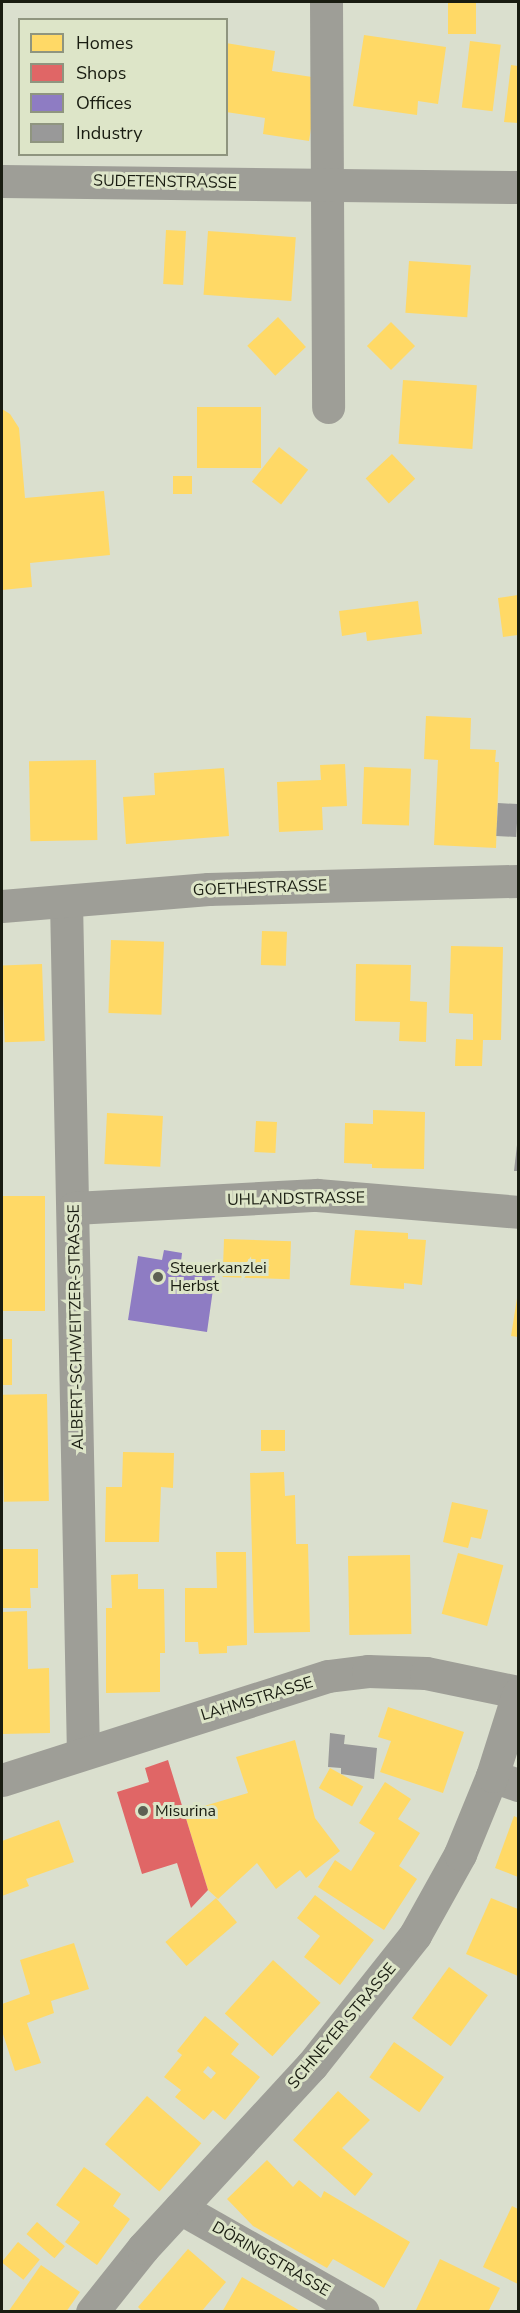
<!DOCTYPE html>
<html>
<head>
<meta charset="utf-8">
<style>
  body { margin:0 }
  #map { position:relative; width:520px; height:2313px; overflow:hidden; background:#dadfce; font-family:"Nunito Sans",sans-serif }
  div>[style] { position:absolute }
  [style*='--x'] { left:calc(var(--x)*1px); top:calc(var(--y)*1px); width:calc(var(--w)*1px); rotate:calc(var(--a)*1deg) }
  .homes>* { inset:0; background:#ffd966; transform-origin:0 0 }
  .shops>* { inset:0; background:#e06666 }
  .offices>* { inset:0; background:#8e7cc3 }
  .industry>* { inset:0; background:#999; transform-origin:0 0 }
  .minor>* { height:33px; margin:-16.5px; padding:0 16.5px; transform-origin:16.5px; border-radius:16.5px; background:#9e9e97 }
  .dots>* { width:16px; height:16px; translate:-50% -50%; box-sizing:border-box; border:3px solid #dde5c8; border-radius:50% }
  span { translate:-50% -50%; white-space:nowrap; text-align:center; line-height:1.15; -webkit-text-stroke:6px #dde5c8; paint-order:stroke }
  .street-label { font-size:16px; color:#191c11 }
  .poi-label { font-size:16px; color:#191c11 }
  .left { translate:0 -50%; text-align:left }
  .frame { position:absolute; inset:0; border:3px solid #191c11; pointer-events:none }
  .legend { position:absolute; left:18px; top:18px; width:210px; height:138px; box-sizing:border-box; background:#dde5c8; border:2px solid #8f957f; margin:0; padding:8px 10px; list-style:none; font-size:18px; color:#191c11 }
  .legend li { display:flex; align-items:center; gap:12px; height:30px }
  .legend b { width:30px; border:2px solid #8f957f }
</style>
</head>
<body>
<div id="map">
  <div class="homes">
    <div style="left:448px;top:2px;width:28px;height:32px"></div>
    <div style="clip-path:polygon(364px 35px,446px 47px,438px 104px,418px 101px,417px 115px,353px 106px)"></div>
    <div style="left:470px;top:41px;width:31px;height:67px;rotate:7deg"></div>
    <div style="clip-path:polygon(226px 43px,275px 51px,272px 71px,319px 78px,309px 141px,263px 134px,265px 118px,226px 112px)"></div>
    <div style="clip-path:polygon(511px 65px,518px 66px,518px 123px,504px 122px)"></div>
    <div style="left:166px;top:230px;width:20px;height:54px;rotate:3deg"></div>
    <div style="left:208px;top:231px;width:88px;height:64px;rotate:4deg"></div>
    <div style="left:409px;top:261px;width:62px;height:52px;rotate:4deg"></div>
    <div style="left:278px;top:317px;width:41px;height:42px;rotate:47deg"></div>
    <div style="left:391px;top:322px;width:34px;height:34px;rotate:45deg"></div>
    <div style="left:403px;top:380px;width:74px;height:64px;rotate:4deg"></div>
    <div style="left:197px;top:407px;width:64px;height:61px"></div>
    <div style="clip-path:polygon(2px 409px,10px 414px,19px 428px,25px 498px,104px 491px,110px 555px,30px 563px,32px 587px,2px 590px)"></div>
    <div style="left:279px;top:447px;width:37px;height:44px;rotate:38deg"></div>
    <div style="left:392px;top:454px;width:34px;height:36px;rotate:47deg"></div>
    <div style="left:173px;top:476px;width:19px;height:18px"></div>
    <div style="clip-path:polygon(518px 595px,518px 635px,503px 637px,498px 598px)"></div>
    <div style="clip-path:polygon(418px 601px,422px 634px,367px 641px,366px 632px,342px 636px,339px 611px)"></div>
    <div style="clip-path:polygon(426px 716px,471px 718px,470px 749px,496px 750px,495px 762px,499px 762px,496px 848px,434px 845px,438px 760px,424px 759px)"></div>
    <div style="left:96px;top:760px;width:80px;height:67px;rotate:89deg"></div>
    <div style="clip-path:polygon(345px 764px,347px 806px,322px 807px,323px 830px,279px 832px,277px 782px,321px 780px,320px 765px)"></div>
    <div style="left:364px;top:767px;width:47px;height:57px;rotate:2deg"></div>
    <div style="clip-path:polygon(224px 768px,229px 836px,126px 844px,123px 797px,155px 795px,154px 773px)"></div>
    <div style="left:262px;top:931px;width:25px;height:34px;rotate:2deg"></div>
    <div style="left:111px;top:940px;width:53px;height:73px;rotate:2deg"></div>
    <div style="clip-path:polygon(451px 946px,503px 947px,501px 1040px,483px 1040px,482px 1066px,455px 1066px,456px 1039px,473px 1040px,473px 1014px,449px 1013px)"></div>
    <div style="left:42px;top:964px;width:77px;height:40px;rotate:88deg"></div>
    <div style="clip-path:polygon(356px 964px,411px 965px,410px 1001px,427px 1002px,426px 1042px,399px 1041px,400px 1022px,355px 1021px)"></div>
    <div style="clip-path:polygon(373px 1110px,425px 1112px,424px 1169px,372px 1168px,372px 1164px,344px 1163px,345px 1123px,373px 1124px)"></div>
    <div style="left:107px;top:1113px;width:56px;height:51px;rotate:3deg"></div>
    <div style="left:256px;top:1121px;width:21px;height:31px;rotate:3deg"></div>
    <div style="left:45px;top:1196px;width:115px;height:43px;rotate:90deg"></div>
    <div style="clip-path:polygon(355px 1230px,408px 1233px,408px 1239px,426px 1240px,422px 1285px,404px 1283px,404px 1289px,350px 1285px)"></div>
    <div style="left:224px;top:1239px;width:67px;height:38px;rotate:2deg"></div>
    <div style="clip-path:polygon(518px 1292px,518px 1337px,511px 1336px)"></div>
    <div style="left:2px;top:1339px;width:10px;height:46px"></div>
    <div style="left:47px;top:1394px;width:107px;height:45px;rotate:89deg"></div>
    <div style="left:261px;top:1430px;width:24px;height:21px"></div>
    <div style="clip-path:polygon(123px 1452px,174px 1453px,173px 1488px,161px 1487px,159px 1542px,105px 1542px,106px 1487px,122px 1487px)"></div>
    <div style="clip-path:polygon(284px 1472px,285px 1496px,295px 1495px,296px 1544px,308px 1544px,310px 1632px,254px 1633px,250px 1473px)"></div>
    <div style="clip-path:polygon(452px 1502px,488px 1510px,481px 1539px,471px 1537px,468px 1548px,443px 1542px)"></div>
    <div style="clip-path:polygon(2px 1549px,38px 1549px,38px 1588px,30px 1588px,31px 1608px,2px 1608px)"></div>
    <div style="clip-path:polygon(216px 1552px,246px 1552px,247px 1645px,227px 1646px,227px 1653px,199px 1654px,198px 1642px,185px 1642px,185px 1588px,217px 1588px)"></div>
    <div style="left:458px;top:1553px;width:47px;height:63px;rotate:15deg"></div>
    <div style="left:410px;top:1555px;width:79px;height:62px;rotate:89deg"></div>
    <div style="clip-path:polygon(138px 1574px,138px 1589px,164px 1589px,165px 1653px,160px 1653px,160px 1692px,106px 1693px,106px 1608px,112px 1608px,111px 1575px)"></div>
    <div style="clip-path:polygon(27px 1611px,28px 1669px,49px 1668px,50px 1733px,2px 1734px,2px 1612px)"></div>
    <div style="clip-path:polygon(388px 1707px,464px 1732px,443px 1793px,380px 1772px,391px 1741px,378px 1737px)"></div>
    <div style="clip-path:polygon(295px 1740px,315px 1818px,340px 1851px,306px 1878px,300px 1870px,276px 1889px,257px 1863px,218px 1899px,208px 1890px,184px 1812px,248px 1793px,236px 1757px)"></div>
    <div style="left:330px;top:1768px;width:38px;height:23px;rotate:29deg"></div>
    <div style="clip-path:polygon(385px 1782px,411px 1799px,398px 1819px,420px 1833px,399px 1866px,417px 1879px,384px 1930px,318px 1887px,335px 1860px,351px 1871px,375px 1833px,359px 1823px)"></div>
    <div style="clip-path:polygon(514px 1816px,518px 1818px,518px 1877px,495px 1868px)"></div>
    <div style="clip-path:polygon(59px 1820px,74px 1862px,26px 1879px,29px 1886px,2px 1896px,2px 1841px)"></div>
    <div style="clip-path:polygon(315px 1895px,374px 1940px,340px 1985px,304px 1957px,320px 1936px,297px 1918px)"></div>
    <div style="left:216px;top:1898px;width:32px;height:67px;rotate:49deg"></div>
    <div style="clip-path:polygon(491px 1898px,518px 1909px,518px 1976px,466px 1954px)"></div>
    <div style="clip-path:polygon(74px 1943px,89px 1989px,51px 2001px,54px 2013px,27px 2023px,41px 2063px,15px 2071px,2px 2031px,2px 2004px,30px 1994px,20px 1960px)"></div>
    <div style="left:273px;top:1960px;width:64px;height:72px;rotate:42deg"></div>
    <div style="left:449px;top:1967px;width:48px;height:63px;rotate:36deg"></div>
    <div style="clip-path:polygon(evenodd,205px 2016px,239px 2044px,231px 2054px,260px 2077px,225px 2120px,213px 2110px,204px 2120px,175px 2097px,181px 2090px,164px 2077px,182px 2055px,177px 2051px,205px 2016px,208px 2066px,216px 2073px,211px 2079px,203px 2072px,208px 2066px)"></div>
    <div style="left:394px;top:2042px;width:61px;height:43px;rotate:35deg"></div>
    <div style="clip-path:polygon(338px 2091px,370px 2120px,342px 2148px,373px 2174px,355px 2196px,293px 2140px)"></div>
    <div style="left:147px;top:2096px;width:72px;height:64px;rotate:41deg"></div>
    <div style="clip-path:polygon(267px 2160px,293px 2187px,299px 2180px,321px 2198px,324px 2191px,410px 2242px,384px 2288px,333px 2259px,327px 2268px,253px 2226px,227px 2199px)"></div>
    <div style="clip-path:polygon(84px 2167px,121px 2194px,113px 2206px,130px 2219px,97px 2265px,65px 2242px,80px 2222px,56px 2205px)"></div>
    <div style="clip-path:polygon(512px 2206px,518px 2209px,518px 2284px,483px 2267px)"></div>
    <div style="left:37px;top:2222px;width:37px;height:16px;rotate:41deg"></div>
    <div style="left:18px;top:2242px;width:28px;height:26px;rotate:39deg"></div>
    <div style="clip-path:polygon(188px 2249px,226px 2282px,201px 2312px,143px 2312px,138px 2307px)"></div>
    <div style="clip-path:polygon(440px 2259px,500px 2288px,488px 2312px,415px 2312px)"></div>
    <div style="clip-path:polygon(41px 2265px,80px 2292px,66px 2312px,8px 2312px)"></div>
    <div style="clip-path:polygon(242px 2277px,302px 2312px,222px 2312px)"></div>
  </div>
  <div class="shops">
    <div style="clip-path:polygon(168px 1760px,208px 1890px,191px 1908px,177px 1863px,142px 1874px,117px 1792px,149px 1782px,145px 1768px)"></div>
  </div>
  <div class="offices">
    <div style="clip-path:polygon(164px 1250px,182px 1253px,181px 1262px,216px 1268px,207px 1332px,128px 1320px,138px 1256px,162px 1260px)"></div>
  </div>
  <div class="industry">
    <div style="left:498px;top:803px;width:20px;height:33px;rotate:3deg"></div>
    <div style="clip-path:polygon(517px 1145px,518px 1145px,518px 1171px,514px 1171px)"></div>
    <div style="clip-path:polygon(330px 1733px,345px 1735px,344px 1744px,377px 1748px,374px 1779px,341px 1774px,341px 1768px,328px 1767px)"></div>
  </div>
  <div class="minor">
    <div style="--x:326;--y:2;--w:405;--a:89.7"></div>
    <div style="--x:2;--y:181;--w:516;--a:0.67"></div>
    <div style="--x:66;--y:901;--w:852;--a:88.86"></div>
    <div style="--x:2;--y:906;--w:207;--a:-4.7"></div>
    <div style="--x:208;--y:889;--w:310;--a:-1.5"></div>
    <div style="--x:74;--y:1208;--w:243;--a:-3.1"></div>
    <div style="--x:317;--y:1195;--w:202;--a:4.8"></div>
    <div style="--x:492;--y:1776;--w:28;--a:19"></div>
    <div style="--x:2;--y:1780;--w:342;--a:-17.7"></div>
    <div style="--x:328;--y:1676;--w:40;--a:-7.1"></div>
    <div style="--x:368;--y:1671;--w:58;--a:2"></div>
    <div style="--x:426;--y:1673;--w:94;--a:11.7"></div>
    <div style="--x:180;--y:2208;--w:210;--a:29.6"></div>
    <div style="--x:92;--y:2312;--w:82;--a:-51.4"></div>
    <div style="--x:143;--y:2248;--w:249;--a:-47.3"></div>
    <div style="--x:312;--y:2065;--w:166;--a:-51.6"></div>
    <div style="--x:415;--y:1935;--w:93;--a:-60.9"></div>
    <div style="--x:460;--y:1854;--w:84;--a:-67.7"></div>
    <div style="--x:492;--y:1776;--w:86;--a:-72.4"></div>
  </div>
  <div class="dots">
    <div style="left:158px;top:1277px;background:#5d6053"></div>
    <div style="left:143px;top:1811px;background:#5d6053"></div>
  </div>
  <div class="street-label">
    <span style="left:165px;top:182px;rotate:1deg">SUDETENSTRASSE</span>
    <span style="left:260px;top:888px;rotate:-2deg">GOETHESTRASSE</span>
    <span style="left:296px;top:1199px;rotate:-1deg">UHLANDSTRASSE</span>
    <span style="left:76px;top:1327px;rotate:-91deg">ALBERT-SCHWEITZER-STRASSE</span>
    <span style="left:257px;top:1699px;rotate:-17deg">LAHMSTRASSE</span>
    <span style="left:342px;top:2026px;rotate:-50deg">SCHNEYER STRASSE</span>
    <span style="left:271px;top:2259px;rotate:30deg">DÖRINGSTRASSE</span>
  </div>
  <div class="poi-label">
    <span class="left" style="left:170px;top:1277px">Steuerkanzlei<br>Herbst</span>
    <span class="left" style="left:155px;top:1811px">Misurina</span>
  </div>
  <div class="frame"></div>
  <ul class="legend">
  <li><b style="height:16px;background:#ffd966"></b>Homes</li>
  <li><b style="height:16px;background:#e06666"></b>Shops</li>
  <li><b style="height:16px;background:#8e7cc3"></b>Offices</li>
  <li><b style="height:16px;background:#999"></b>Industry</li>
  </ul>
</div>
</body>
</html>
